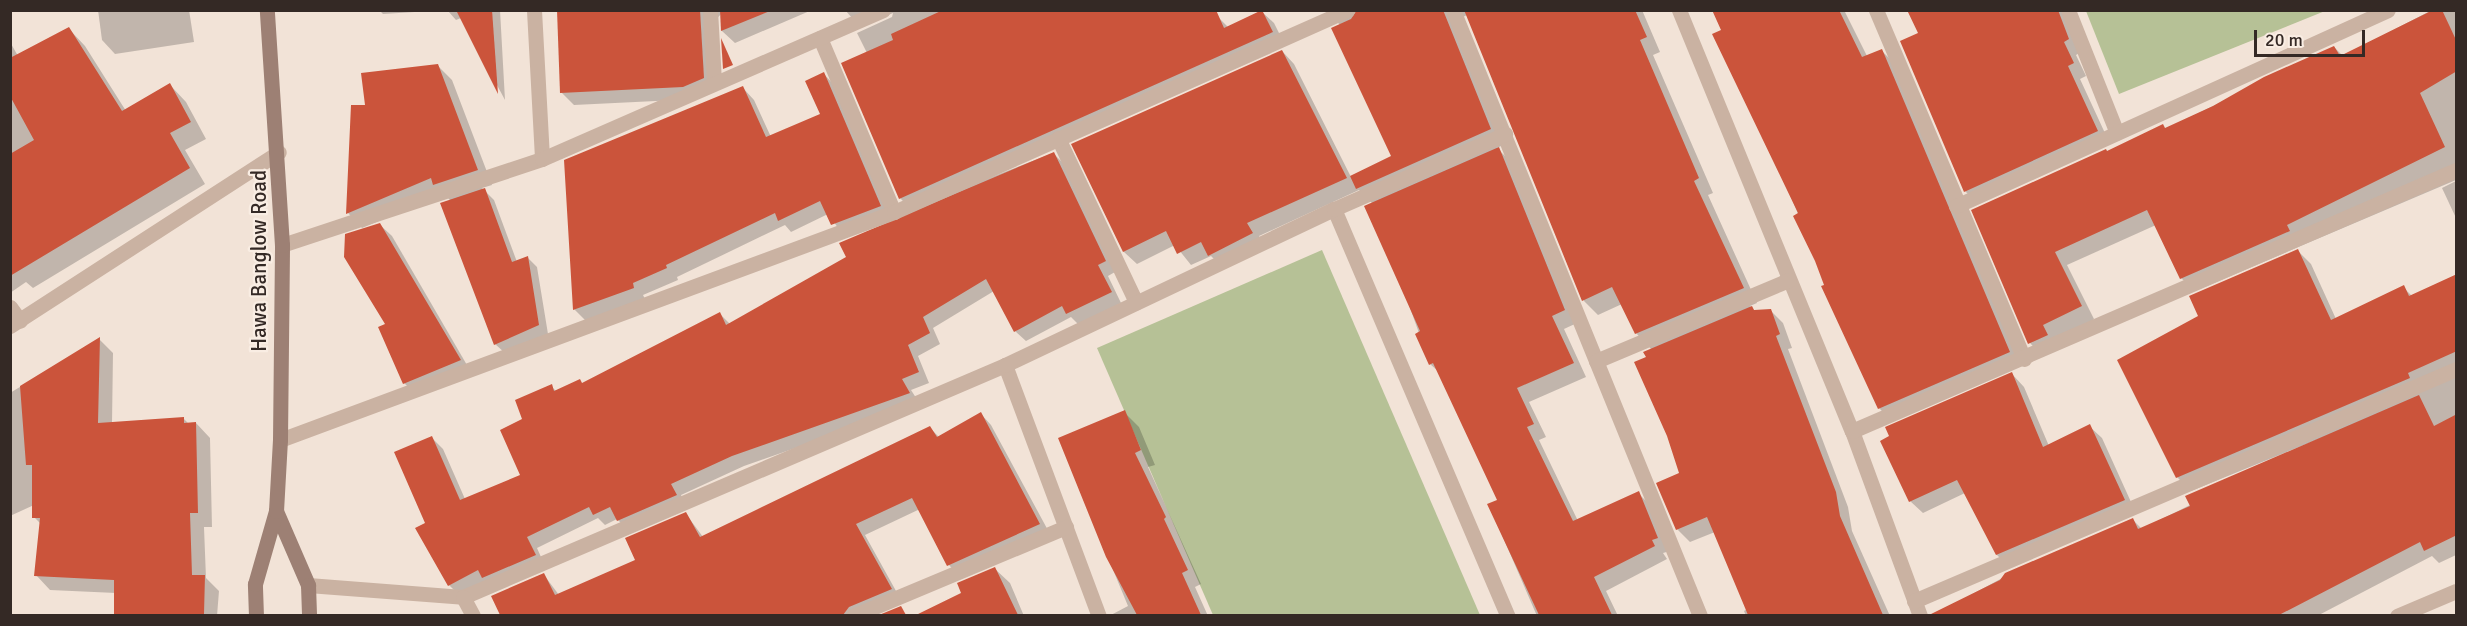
<!DOCTYPE html>
<html>
<head>
<meta charset="utf-8">
<style>
  body { margin:0 }
  #map { position:relative; width:2467px; height:626px; overflow:hidden; background:#f2e3d7; font-family:Signika,sans-serif }
  div>[style] { position:absolute }
  [style*='--x'] { left:calc(var(--x)*1px); top:calc(var(--y)*1px); width:calc(var(--w)*1px); rotate:calc(var(--a)*1deg) }
  .green>* { inset:0; background:#b6c196 }
  .shadow>* { inset:0; background:#0003 }
  .building>* { inset:0; background:#cb543b }
  .street>* { height:15px; margin:-7.5px; padding:0 7.5px; transform-origin:7.5px; border-radius:7.5px; background:#cab2a2 }
  .secondary>* { height:15px; margin:-7.5px; padding:0 7.5px; transform-origin:7.5px; border-radius:7.5px; background:#9d8074 }
  span { translate:-50% -50%; white-space:nowrap; text-align:center; line-height:1.15; -webkit-text-stroke:4.5px #f9ede3; paint-order:stroke }
  .street-label { font-size:21px; color:#342925 }
  .frame { position:absolute; inset:0; border:12px solid #342925; pointer-events:none }
  .scale { position:absolute; left:2254px; top:30px; width:111px; height:27px; box-sizing:border-box; border:3px solid #342925; border-top:0; padding-left:8px; font-size:18px; line-height:21px; white-space:nowrap; color:#342925; -webkit-text-stroke:4px #f9ede3; paint-order:stroke }
</style>
</head>
<body>
<div id="map">
  <div class="green">
    <div style="clip-path:polygon(2086px 11px,2325px 11px,2119px 94px)"></div>
    <div style="clip-path:polygon(1322px 250px,1480px 615px,1213px 615px,1097px 348px)"></div>
  </div>
  <div class="shadow">
    <div style="clip-path:polygon(98px 10px,189px 10px,194px 42px,115px 54px,102px 40px)"></div>
    <div style="clip-path:polygon(379px 10px,446px 10px,383px 14px)"></div>
    <div style="clip-path:polygon(500px 10px,505px 100px,461px 18px,456px 20px,448px 11px)"></div>
    <div style="clip-path:polygon(558px 10px,812px 10px,735px 43px,722px 31px,721px 14px,712px 24px,716px 90px,697px 99px,574px 105px,561px 92px)"></div>
    <div style="clip-path:polygon(845px 10px,1169px 10px,1218px 17px,1228px 27px,1261px 11px,1274px 23px,1285px 45px,966px 187px,1053px 153px,1064px 164px,1115px 272px,1108px 276px,1121px 303px,1078px 324px,1071px 317px,1026px 341px,1015px 331px,994px 291px,933px 328px,940px 344px,918px 356px,929px 383px,911px 390px,920px 404px,744px 466px,681px 495px,686px 506px,629px 531px,617px 519px,605px 525px,598px 518px,537px 548px,545px 566px,460px 596px,449px 585px,427px 523px,432px 438px,443px 449px,465px 499px,522px 475px,524px 420px,551px 386px,557px 392px,583px 384px,720px 314px,730px 324px,848px 258px,914px 212px,900px 198px,867px 53px,857px 33px,892px 17px,893px 13px,860px 27px)"></div>
    <div style="clip-path:polygon(1326px 10px,1642px 10px,1660px 52px,1653px 55px,1713px 193px,1708px 195px,1757px 303px,1750px 306px,1756px 312px,1770px 310px,1783px 323px,1792px 348px,1788px 349px,1848px 507px,1852px 531px,1890px 616px,1746px 616px,1744px 611px,1747px 609px,1715px 532px,1690px 542px,1677px 529px,1680px 474px,1648px 357px,1652px 350px,1636px 333px,1622px 304px,1598px 315px,1584px 301px,1467px 15px,1459px 19px,1505px 144px,1497px 148px,1511px 162px,1577px 323px,1564px 329px,1586px 377px,1529px 402px,1546px 437px,1539px 440px,1578px 521px,1638px 493px,1651px 506px,1670px 551px,1663px 553px,1667px 559px,1606px 591px,1618px 616px,1537px 616px,1489px 505px,1499px 501px,1439px 372px,1430px 364px,1373px 204px,1359px 190px,1259px 236px,1264px 246px,1222px 267px,1211px 256px,1191px 265px,1175px 245px,1137px 264px,1124px 252px,1073px 144px,1282px 51px,1294px 64px,1351px 177px,1393px 157px,1340px 25px)"></div>
    <div style="clip-path:polygon(1713px 10px,1844px 10px,1867px 56px,1881px 50px,1894px 63px,2022px 365px,1892px 421px,1879px 408px)"></div>
    <div style="clip-path:polygon(1909px 10px,2064px 10px,2081px 52px,2076px 55px,2086px 76px,2080px 79px,2110px 144px,1978px 204px,1965px 191px,1920px 34px)"></div>
    <div style="clip-path:polygon(2432px 10px,2456px 10px,2456px 180px,2195px 291px,2181px 278px,2156px 225px,2067px 265px,2094px 319px,2043px 357px,2030px 343px,1973px 211px,2166px 129px,2334px 47px,2343px 56px)"></div>
    <div style="clip-path:polygon(69px 29px,85px 46px,126px 111px,170px 85px,186px 102px,206px 139px,185px 150px,205px 184px,33px 288px,26px 282px,10px 293px,10px 42px,18px 56px)"></div>
    <div style="clip-path:polygon(437px 65px,452px 80px,492px 185px,482px 188px,494px 200px,517px 262px,527px 257px,537px 267px,548px 334px,505px 353px,495px 344px,451px 201px,444px 194px,362px 228px,348px 213px,367px 107px)"></div>
    <div style="clip-path:polygon(824px 74px,835px 86px,892px 218px,844px 236px,828px 214px,791px 232px,785px 225px,677px 277px,678px 280px,643px 295px,645px 299px,586px 321px,574px 309px,743px 88px,754px 100px,771px 137px,822px 115px)"></div>
    <div style="clip-path:polygon(2456px 181px,2456px 218px,2442px 188px)"></div>
    <div style="clip-path:polygon(380px 225px,392px 236px,471px 372px,416px 394px,404px 383px,387px 324px)"></div>
    <div style="clip-path:polygon(2298px 251px,2311px 264px,2336px 319px,2403px 287px,2412px 296px,2456px 275px,2456px 555px,2439px 563px,2432px 556px,2317px 616px,1960px 616px,1954px 604px,2006px 576px,2133px 520px,2142px 529px,2336px 432px,2191px 491px,2177px 477px,2200px 317px)"></div>
    <div style="clip-path:polygon(99px 339px,113px 353px,112px 424px,183px 418px,189px 424px,196px 423px,210px 438px,212px 527px,204px 527px,206px 578px,219px 591px,217px 616px,117px 616px,116px 593px,50px 590px,36px 575px,41px 524px,34px 517px,34px 505px,10px 516px,10px 393px)"></div>
    <div style="clip-path:polygon(2012px 374px,2024px 387px,2049px 446px,2089px 426px,2102px 438px,2136px 513px,2009px 567px,1997px 555px,1965px 493px,1923px 513px,1910px 501px)"></div>
    <div style="clip-path:polygon(1124px 412px,1139px 427px,1155px 465px,1148px 467px,1201px 584px,1195px 587px,1208px 616px,1109px 616px,1128px 606px,1059px 439px)"></div>
    <div style="clip-path:polygon(981px 414px,991px 425px,1050px 534px,959px 576px,949px 565px,920px 509px,865px 535px,901px 600px,864px 616px,502px 616px,493px 596px,544px 575px,559px 595px,637px 561px,686px 514px,703px 537px,930px 428px,939px 437px)"></div>
    <div style="clip-path:polygon(995px 569px,1010px 583px,1024px 616px,919px 616px,963px 593px)"></div>
  </div>
  <div class="building">
    <div style="clip-path:polygon(456px 10px,492px 10px,498px 94px)"></div>
    <div style="clip-path:polygon(557px 10px,700px 10px,704px 78px,683px 87px,560px 93px)"></div>
    <div style="clip-path:polygon(720px 10px,770px 10px,770px 11px,721px 31px)"></div>
    <div style="clip-path:polygon(943px 10px,1216px 10px,1224px 28px,1262px 10px,1273px 32px,899px 199px,841px 63px,893px 40px,891px 34px)"></div>
    <div style="clip-path:polygon(1357px 10px,1443px 10px,1491px 129px,1356px 189px,1350px 176px,1391px 156px,1331px 28px,1351px 19px)"></div>
    <div style="clip-path:polygon(1464px 10px,1635px 10px,1647px 37px,1640px 40px,1699px 178px,1694px 181px,1744px 288px,1635px 334px,1612px 287px,1582px 301px)"></div>
    <div style="clip-path:polygon(1712px 10px,1839px 10px,1862px 57px,1882px 49px,2010px 352px,1878px 409px,1821px 286px,1824px 285px,1815px 261px,1793px 216px,1798px 213px,1712px 34px,1721px 30px)"></div>
    <div style="clip-path:polygon(1907px 10px,2058px 10px,2069px 39px,2064px 42px,2074px 63px,2068px 66px,2098px 131px,1964px 192px,1900px 41px,1918px 33px)"></div>
    <div style="clip-path:polygon(2433px 10px,2442px 10px,2457px 42px,2457px 71px,2420px 93px,2445px 147px,2287px 225px,2290px 231px,2180px 279px,2147px 210px,2055px 252px,2082px 306px,2043px 325px,2048px 335px,2028px 344px,1971px 210px,2106px 149px,2107px 151px,2163px 124px,2165px 128px,2213px 106px,2264px 77px,2334px 46px,2340px 56px)"></div>
    <div style="clip-path:polygon(69px 27px,122px 111px,170px 83px,191px 122px,170px 133px,190px 168px,10px 276px,10px 154px,34px 140px,10px 96px,10px 58px)"></div>
    <div style="clip-path:polygon(721px 38px,733px 65px,723px 69px)"></div>
    <div style="clip-path:polygon(1282px 50px,1347px 178px,1247px 223px,1253px 233px,1208px 256px,1201px 242px,1177px 254px,1166px 231px,1123px 252px,1071px 144px)"></div>
    <div style="clip-path:polygon(438px 64px,478px 170px,433px 185px,431px 178px,346px 214px,351px 105px,365px 105px,361px 73px)"></div>
    <div style="clip-path:polygon(824px 72px,881px 206px,831px 225px,820px 201px,778px 221px,775px 213px,666px 265px,667px 268px,633px 283px,634px 288px,573px 310px,564px 160px,743px 86px,766px 137px,820px 114px,805px 81px)"></div>
    <div style="clip-path:polygon(1499px 147px,1565px 310px,1552px 316px,1574px 363px,1517px 388px,1534px 424px,1527px 427px,1573px 521px,1639px 491px,1658px 538px,1652px 540px,1655px 546px,1594px 577px,1612px 615px,1539px 615px,1487px 504px,1497px 500px,1433px 363px,1429px 365px,1415px 334px,1420px 331px,1364px 206px)"></div>
    <div style="clip-path:polygon(1054px 152px,1106px 261px,1098px 265px,1112px 292px,1066px 314px,1062px 306px,1014px 332px,986px 279px,923px 317px,930px 333px,908px 345px,919px 372px,902px 379px,910px 393px,732px 456px,671px 484px,677px 495px,617px 521px,610px 507px,593px 515px,589px 507px,527px 537px,536px 555px,482px 578px,478px 570px,448px 586px,415px 528px,425px 523px,394px 452px,432px 436px,460px 500px,520px 475px,500px 430px,522px 419px,515px 400px,552px 384px,554px 391px,580px 379px,582px 383px,720px 312px,726px 325px,846px 257px,839px 243px)"></div>
    <div style="clip-path:polygon(485px 188px,512px 262px,528px 256px,539px 325px,494px 345px,440px 203px)"></div>
    <div style="clip-path:polygon(380px 223px,461px 360px,403px 384px,378px 327px,385px 324px,344px 257px,345px 234px)"></div>
    <div style="clip-path:polygon(2298px 249px,2331px 320px,2404px 285px,2409px 296px,2457px 274px,2457px 351px,2408px 373px,2410px 378px,2176px 478px,2117px 360px,2198px 316px,2189px 296px)"></div>
    <div style="clip-path:polygon(1752px 306px,1754px 310px,1771px 309px,1780px 334px,1776px 336px,1836px 492px,1840px 516px,1883px 615px,1748px 615px,1707px 517px,1676px 530px,1656px 483px,1679px 473px,1667px 436px,1634px 362px,1646px 357px,1643px 352px)"></div>
    <div style="clip-path:polygon(100px 337px,98px 423px,184px 417px,184px 423px,196px 422px,198px 513px,190px 513px,192px 575px,205px 575px,204px 614px,114px 615px,114px 580px,34px 576px,40px 518px,32px 518px,32px 465px,26px 465px,20px 386px)"></div>
    <div style="clip-path:polygon(2012px 372px,2043px 447px,2090px 424px,2125px 500px,1996px 555px,1957px 480px,1909px 502px,1880px 441px,1889px 436px,1885px 427px)"></div>
    <div style="clip-path:polygon(2419px 395px,2434px 426px,2457px 414px,2457px 535px,2424px 551px,2420px 542px,2279px 615px,1929px 615px,2000px 580px,2005px 573px,2133px 518px,2138px 529px,2190px 506px,2185px 496px)"></div>
    <div style="clip-path:polygon(1125px 410px,1141px 450px,1135px 453px,1166px 517px,1164px 519px,1188px 570px,1182px 573px,1201px 615px,1137px 615px,1106px 557px,1058px 438px)"></div>
    <div style="clip-path:polygon(981px 412px,1040px 524px,947px 566px,912px 498px,856px 524px,892px 589px,849px 607px,843px 615px,500px 615px,491px 596px,544px 573px,555px 595px,635px 560px,625px 538px,686px 512px,700px 537px,930px 426px,937px 437px)"></div>
    <div style="clip-path:polygon(995px 567px,1018px 615px,916px 615px,961px 593px,957px 583px)"></div>
    <div style="clip-path:polygon(901px 606px,906px 615px,879px 615px)"></div>
  </div>
  <div class="street">
    <div style="--x:534;--y:10;--w:149;--a:86.9"></div>
    <div style="--x:710;--y:10;--w:72;--a:86.8"></div>
    <div style="--x:1453;--y:10;--w:654;--a:67.82"></div>
    <div style="--x:1679;--y:10;--w:455;--a:67.7"></div>
    <div style="--x:1852;--y:431;--w:197;--a:69.8"></div>
    <div style="--x:1876;--y:10;--w:379;--a:67"></div>
    <div style="--x:2068;--y:10;--w:132;--a:68.3"></div>
    <div style="--x:820;--y:38;--w:189;--a:67"></div>
    <div style="--x:1058;--y:138;--w:182;--a:64.6"></div>
    <div style="--x:1956;--y:206;--w:474;--a:-24.4"></div>
    <div style="--x:1334;--y:209;--w:443;--a:66.9"></div>
    <div style="--x:282;--y:245;--w:274;--a:-18.3"></div>
    <div style="--x:542;--y:159;--w:372;--a:-23.6"></div>
    <div style="--x:10;--y:307;--w:17;--a:54"></div>
    <div style="--x:10;--y:326;--w:320;--a:-32.9"></div>
    <div style="--x:1596;--y:361;--w:209;--a:-22.8"></div>
    <div style="--x:1005;--y:365;--w:268;--a:69.5"></div>
    <div style="--x:1852;--y:431;--w:658;--a:-23.37"></div>
    <div style="--x:280;--y:440;--w:655;--a:-20.37"></div>
    <div style="--x:894;--y:212;--w:496;--a:-24"></div>
    <div style="--x:308;--y:585;--w:155;--a:4.4"></div>
    <div style="--x:463;--y:597;--w:590;--a:-23.17"></div>
    <div style="--x:1005;--y:365;--w:364;--a:-25.4"></div>
    <div style="--x:1334;--y:209;--w:187;--a:-23.7"></div>
    <div style="--x:463;--y:597;--w:21;--a:62"></div>
    <div style="--x:1914;--y:601;--w:590;--a:-23.17"></div>
    <div style="--x:853;--y:616;--w:231;--a:-22.7"></div>
    <div style="--x:2397;--y:616;--w:64;--a:-23"></div>
  </div>
  <div class="secondary">
    <div style="--x:276;--y:511;--w:81;--a:66.6"></div>
    <div style="--x:308;--y:585;--w:31;--a:88"></div>
    <div style="--x:256;--y:616;--w:32;--a:-92"></div>
    <div style="--x:255;--y:584;--w:76;--a:-74"></div>
    <div style="--x:276;--y:511;--w:71;--a:-86.8"></div>
    <div style="--x:280;--y:440;--w:195;--a:-89.4"></div>
    <div style="--x:282;--y:245;--w:235;--a:-93.7"></div>
  </div>
  <div class="street-label">
    <span style="left:259px;top:261px;rotate:-90deg">Hawa Banglow Road</span>
  </div>
  <div class="frame"></div>
  <div class="scale">20 m</div>
</div>
</body>
</html>
